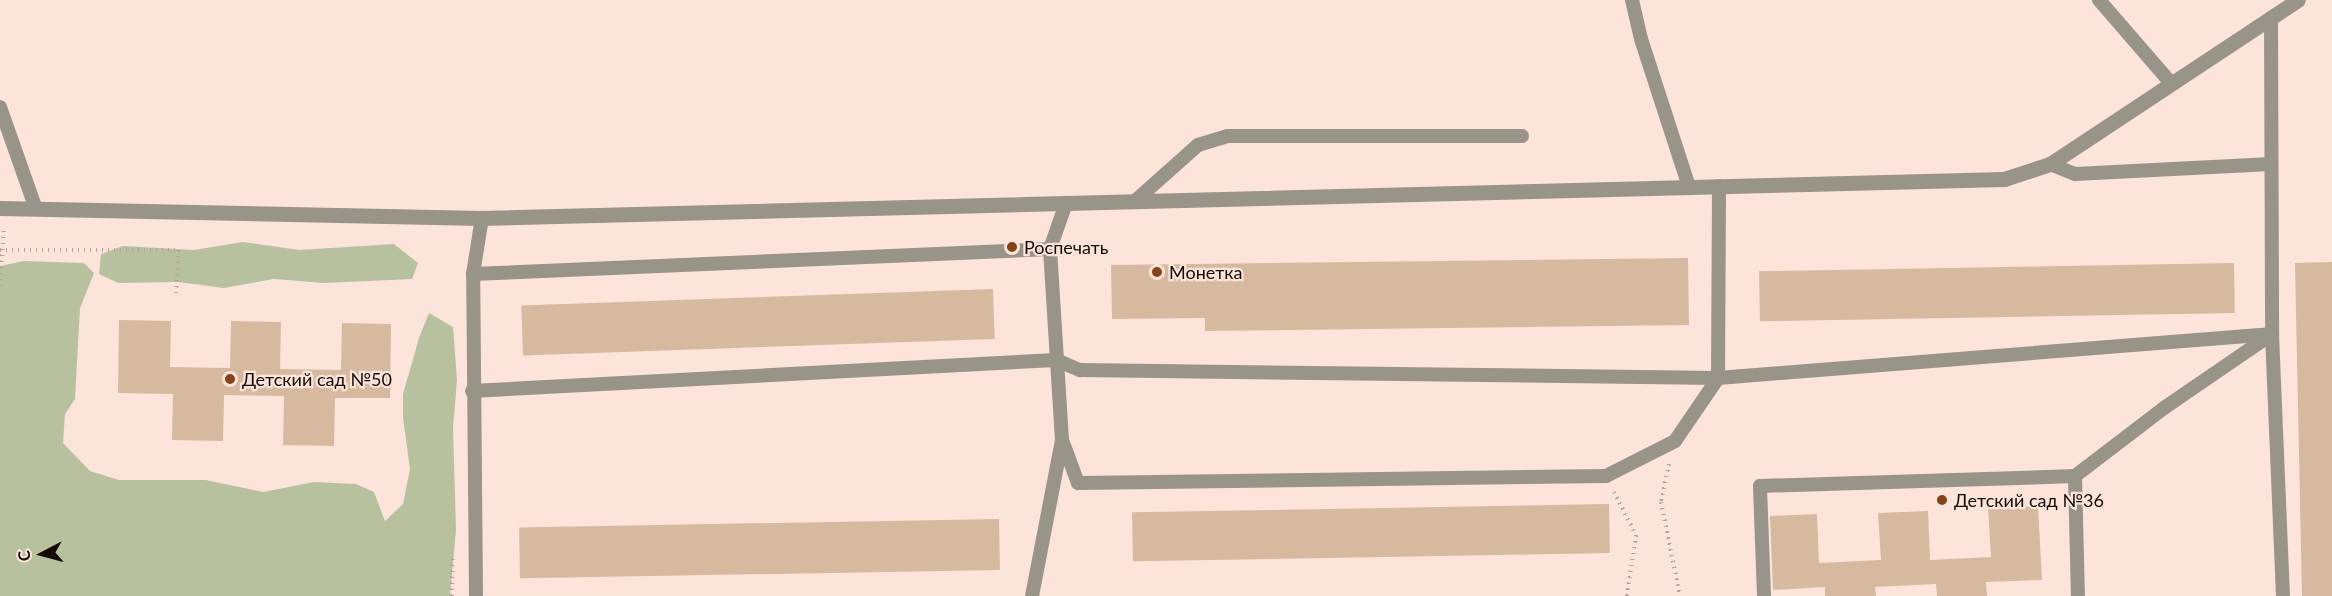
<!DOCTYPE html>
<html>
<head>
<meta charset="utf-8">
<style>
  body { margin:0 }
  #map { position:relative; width:2332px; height:596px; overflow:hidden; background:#fce4db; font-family:Lato,sans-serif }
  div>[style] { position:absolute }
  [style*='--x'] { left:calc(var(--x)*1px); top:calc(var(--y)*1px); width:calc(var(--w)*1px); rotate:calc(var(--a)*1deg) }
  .forest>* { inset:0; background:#b8c19d }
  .building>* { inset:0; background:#d6b99e; transform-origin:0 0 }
  .path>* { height:4px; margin-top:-2px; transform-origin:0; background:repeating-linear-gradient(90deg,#b6a29b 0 1.5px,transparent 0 6px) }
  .lane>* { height:14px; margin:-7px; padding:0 7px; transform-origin:7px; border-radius:7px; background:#999489 }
  .street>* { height:15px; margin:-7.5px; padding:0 7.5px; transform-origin:7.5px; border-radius:7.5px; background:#999489 }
  .dots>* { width:16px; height:16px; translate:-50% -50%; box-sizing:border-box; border:3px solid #fce4db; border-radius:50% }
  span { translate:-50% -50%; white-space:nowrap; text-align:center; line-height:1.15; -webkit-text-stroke:4.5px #fce4db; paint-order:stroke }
  .poi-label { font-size:18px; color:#140b07 }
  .left { translate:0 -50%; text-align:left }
  .north { position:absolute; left:12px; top:524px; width:60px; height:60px; -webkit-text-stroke:4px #fce4db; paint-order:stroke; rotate:264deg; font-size:16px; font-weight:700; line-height:24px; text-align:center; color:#140b07 }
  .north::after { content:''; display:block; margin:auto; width:21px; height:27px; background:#140b07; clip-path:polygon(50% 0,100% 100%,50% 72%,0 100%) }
</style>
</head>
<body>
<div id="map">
  <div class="forest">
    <div style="clip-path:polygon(243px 242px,299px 250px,394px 244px,418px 263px,412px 279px,324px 283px,274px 279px,224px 288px,178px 282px,118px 283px,99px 274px,101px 254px,123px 246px,194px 250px)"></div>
    <div style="clip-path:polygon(24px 261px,84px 263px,94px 273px,80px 308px,75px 399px,65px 414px,63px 443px,90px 471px,119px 480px,206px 480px,263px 492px,314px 482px,356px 484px,374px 492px,385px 521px,403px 504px,410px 469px,403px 418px,403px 394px,419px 338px,429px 313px,453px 327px,457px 380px,453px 428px,456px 530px,450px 596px,0 596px,0 266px)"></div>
  </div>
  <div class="building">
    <div style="clip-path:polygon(1688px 258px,1689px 325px,1205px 331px,1205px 318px,1112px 319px,1111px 265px)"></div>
    <div style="clip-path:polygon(2332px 262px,2332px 596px,2302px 596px,2295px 263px)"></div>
    <div style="left:2234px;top:263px;width:50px;height:475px;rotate:89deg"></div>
    <div style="left:993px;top:289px;width:50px;height:472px;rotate:88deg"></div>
    <div style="clip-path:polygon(119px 320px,171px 321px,170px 367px,230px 368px,231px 321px,281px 322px,280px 369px,341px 370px,342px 323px,391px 324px,390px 398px,335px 398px,334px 446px,283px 445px,284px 396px,224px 395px,223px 441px,172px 440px,173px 394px,118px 393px)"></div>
    <div style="left:1609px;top:504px;width:49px;height:477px;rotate:89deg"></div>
    <div style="clip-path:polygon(2038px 506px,2042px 580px,1986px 582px,1987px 596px,1937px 596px,1936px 584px,1875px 587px,1876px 596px,1825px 596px,1825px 587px,1773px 590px,1770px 516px,1817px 514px,1819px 563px,1881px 560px,1878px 513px,1928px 511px,1930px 560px,1991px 557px,1988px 508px)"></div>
    <div style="left:999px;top:519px;width:51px;height:480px;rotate:89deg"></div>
  </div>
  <div class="path">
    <div style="--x:0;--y:250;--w:178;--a:0"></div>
    <div style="--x:178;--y:250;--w:43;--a:92.7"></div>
    <div style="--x:0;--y:286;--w:59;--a:-86.1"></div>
    <div style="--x:1669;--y:464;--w:39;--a:102"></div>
    <div style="--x:1661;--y:502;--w:96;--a:78.6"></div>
    <div style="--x:1614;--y:492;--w:48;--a:62.9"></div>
    <div style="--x:1636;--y:535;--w:62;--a:98.4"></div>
    <div style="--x:452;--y:596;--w:39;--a:-89"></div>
  </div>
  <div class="lane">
    <div style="--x:1632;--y:0;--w:40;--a:77"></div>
    <div style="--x:1641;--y:39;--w:156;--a:72"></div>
    <div style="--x:2099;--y:0;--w:108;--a:49.1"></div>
    <div style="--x:2271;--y:18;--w:316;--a:89.8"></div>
    <div style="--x:2272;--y:334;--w:262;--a:87.6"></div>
    <div style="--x:0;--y:107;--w:108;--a:70.6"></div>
    <div style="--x:2050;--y:164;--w:27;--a:22"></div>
    <div style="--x:2075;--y:174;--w:196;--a:-2.9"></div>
    <div style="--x:1134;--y:202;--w:86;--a:-41.7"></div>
    <div style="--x:1198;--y:145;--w:31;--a:-17"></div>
    <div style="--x:1228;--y:136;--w:294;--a:0"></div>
    <div style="--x:473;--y:274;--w:578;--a:-2.48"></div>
    <div style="--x:472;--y:391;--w:585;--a:-3.04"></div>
    <div style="--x:1056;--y:360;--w:26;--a:23"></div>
    <div style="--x:1080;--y:370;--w:638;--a:0.72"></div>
    <div style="--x:1718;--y:378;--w:556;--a:-4.54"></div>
    <div style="--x:2272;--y:334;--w:131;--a:145.6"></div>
    <div style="--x:2164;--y:408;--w:112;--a:142.6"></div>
    <div style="--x:2075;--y:476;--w:120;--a:88.6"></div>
    <div style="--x:1062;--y:440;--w:46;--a:69.6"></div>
    <div style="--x:1078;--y:483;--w:528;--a:-0.76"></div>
    <div style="--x:1606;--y:476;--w:77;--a:-26.9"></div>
    <div style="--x:1675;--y:441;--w:76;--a:-55.7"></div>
    <div style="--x:1718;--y:378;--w:192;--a:-89.7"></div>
    <div style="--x:476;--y:596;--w:322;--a:-90.5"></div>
    <div style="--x:473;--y:274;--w:57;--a:-80.9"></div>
    <div style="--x:1032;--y:596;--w:159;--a:-79.1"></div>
    <div style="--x:1062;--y:440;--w:191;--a:-93.6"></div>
    <div style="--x:1050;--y:249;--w:49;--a:-70.8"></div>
    <div style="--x:1764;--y:596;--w:110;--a:-92.1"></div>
    <div style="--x:1760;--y:486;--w:315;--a:-1.8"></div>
  </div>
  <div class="street">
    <div style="--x:0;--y:208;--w:482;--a:1.2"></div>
    <div style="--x:482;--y:218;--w:1522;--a:-1.47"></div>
    <div style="--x:2004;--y:179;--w:48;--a:-18.1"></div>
    <div style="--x:2050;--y:164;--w:297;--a:-33.5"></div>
  </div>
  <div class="dots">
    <div style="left:1012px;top:247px;background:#864218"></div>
    <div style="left:1157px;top:272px;background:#864218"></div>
    <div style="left:230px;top:379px;background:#864218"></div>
    <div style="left:1942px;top:500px;background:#864218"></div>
  </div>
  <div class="poi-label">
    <span class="left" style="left:1024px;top:247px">Роспечать</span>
    <span class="left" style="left:1169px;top:272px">Монетка</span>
    <span class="left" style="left:242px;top:379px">Детский сад №50</span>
    <span class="left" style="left:1954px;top:500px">Детский сад №36</span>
  </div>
  <div class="north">С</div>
</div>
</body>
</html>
